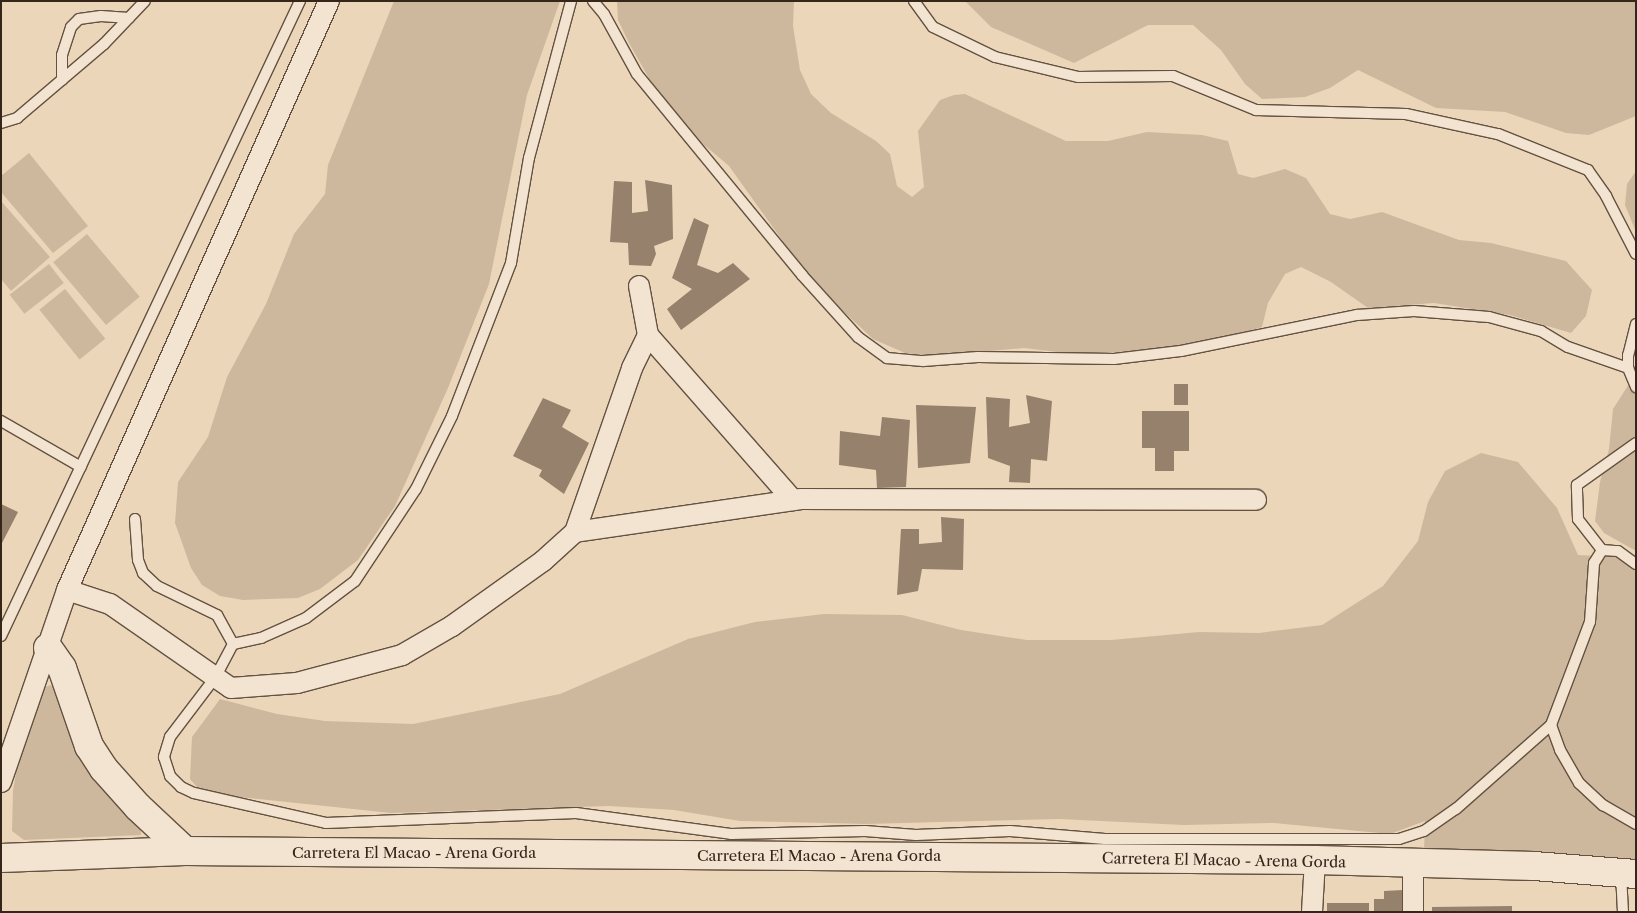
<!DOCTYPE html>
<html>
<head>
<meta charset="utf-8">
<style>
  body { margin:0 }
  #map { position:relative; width:1637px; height:913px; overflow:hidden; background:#ecd6b9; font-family:"Libre Caslon Text",serif }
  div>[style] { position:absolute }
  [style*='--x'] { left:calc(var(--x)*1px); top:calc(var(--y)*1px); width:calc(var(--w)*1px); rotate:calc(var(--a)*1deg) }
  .green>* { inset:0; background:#cdb89e; transform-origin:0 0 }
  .building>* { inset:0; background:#95816c; transform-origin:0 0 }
  .roads { filter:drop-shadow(1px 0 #645141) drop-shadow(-1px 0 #645141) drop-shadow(0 1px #645141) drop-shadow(0 -1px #645141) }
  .lane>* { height:10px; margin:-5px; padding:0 5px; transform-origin:5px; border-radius:5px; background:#f3e4d2 }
  .street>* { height:20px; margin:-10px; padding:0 10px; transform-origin:10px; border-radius:10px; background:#f3e4d2 }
  .secondary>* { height:28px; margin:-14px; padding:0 14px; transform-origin:14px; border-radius:14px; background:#f3e4d2 }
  span { translate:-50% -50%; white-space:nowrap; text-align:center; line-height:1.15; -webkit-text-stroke:5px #f3e4d2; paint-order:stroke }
  .street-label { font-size:15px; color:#362519 }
  .frame { position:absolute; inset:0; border:2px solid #362519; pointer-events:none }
</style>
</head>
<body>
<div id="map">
  <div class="green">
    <div style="clip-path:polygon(394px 1px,560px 1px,527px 95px,489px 284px,448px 388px,395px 506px,358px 560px,320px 589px,298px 598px,243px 600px,220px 596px,202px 585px,191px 568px,175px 523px,178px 482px,208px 437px,227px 377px,266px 304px,294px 234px,325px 194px,328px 165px)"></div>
    <div style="clip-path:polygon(617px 1px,794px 1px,793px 26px,800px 70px,811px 94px,831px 113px,876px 141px,890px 154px,897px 186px,912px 197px,924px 187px,918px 131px,940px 100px,954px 95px,965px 94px,1066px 141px,1108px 141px,1147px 132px,1202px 135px,1228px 141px,1238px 174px,1253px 178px,1285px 169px,1306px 178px,1330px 214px,1350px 219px,1382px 212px,1459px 240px,1491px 243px,1566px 261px,1592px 290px,1586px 316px,1571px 333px,1510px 315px,1434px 303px,1368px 308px,1331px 282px,1301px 267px,1285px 274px,1268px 303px,1262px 327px,1204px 345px,1081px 355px,1024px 348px,931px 356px,905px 353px,873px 339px,812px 282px,729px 166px,684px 128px,655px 89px,629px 43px,618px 20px)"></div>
    <div style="clip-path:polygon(965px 1px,1636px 1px,1636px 116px,1589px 135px,1566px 133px,1505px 112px,1436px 108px,1358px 70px,1330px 88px,1305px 97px,1262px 99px,1245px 84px,1221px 50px,1193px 25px,1148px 25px,1074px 63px,991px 27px)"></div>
    <div style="clip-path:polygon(29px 153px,88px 226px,53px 253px,1px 192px,1px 176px)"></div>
    <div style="clip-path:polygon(1636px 171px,1636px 232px,1625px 205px,1627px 184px)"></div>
    <div style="clip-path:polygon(1px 201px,50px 257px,11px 291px,1px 279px)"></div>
    <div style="left:87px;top:234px;width:82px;height:44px;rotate:50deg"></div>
    <div style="left:49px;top:264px;width:24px;height:50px;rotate:52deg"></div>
    <div style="left:65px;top:289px;width:64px;height:33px;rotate:51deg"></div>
    <div style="clip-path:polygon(1636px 373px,1636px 551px,1604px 533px,1595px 521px,1600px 482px,1609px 449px,1613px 409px)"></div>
    <div style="clip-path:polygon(1481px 453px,1518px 462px,1557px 508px,1578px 555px,1636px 558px,1636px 861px,1424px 852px,1425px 821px,1390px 834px,1274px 823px,1184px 825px,1059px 819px,866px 824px,740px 821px,674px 810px,609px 806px,391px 813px,202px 793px,190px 779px,192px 737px,220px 699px,277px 714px,325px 721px,413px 724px,560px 694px,688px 639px,755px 622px,824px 614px,902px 615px,961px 630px,1027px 640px,1111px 640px,1199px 632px,1259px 633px,1322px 625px,1383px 586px,1418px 541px,1428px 502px,1445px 471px)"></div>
    <div style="clip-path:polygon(50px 685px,60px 690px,140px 822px,141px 835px,24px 840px,12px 831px,13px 791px,18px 761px,44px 688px)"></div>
  </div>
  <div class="building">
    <div style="clip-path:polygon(645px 180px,672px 185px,673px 239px,654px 246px,656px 254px,651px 266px,629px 265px,628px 243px,610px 242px,614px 181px,632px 182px,632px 213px,648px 211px)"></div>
    <div style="clip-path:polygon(694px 218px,709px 225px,697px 265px,718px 273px,733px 263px,750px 279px,681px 330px,667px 309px,692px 289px,672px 278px)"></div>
    <div style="left:1174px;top:384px;width:14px;height:21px"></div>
    <div style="clip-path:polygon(1026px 395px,1052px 401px,1047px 461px,1031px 459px,1030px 483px,1009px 482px,1010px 466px,988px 458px,986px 397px,1010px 399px,1009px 427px,1030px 423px)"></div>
    <div style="clip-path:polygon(543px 398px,571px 410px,562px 427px,589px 443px,564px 494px,539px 476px,542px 470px,513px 456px)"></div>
    <div style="clip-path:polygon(916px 405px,976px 407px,970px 463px,918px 468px)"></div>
    <div style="clip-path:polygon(1142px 411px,1189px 411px,1189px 451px,1174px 451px,1174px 471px,1155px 471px,1155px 448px,1142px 448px)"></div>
    <div style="clip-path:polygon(882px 417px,910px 420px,906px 487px,877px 488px,876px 470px,839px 465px,840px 431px,880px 436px)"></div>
    <div style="clip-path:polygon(1px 504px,18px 512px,1px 545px)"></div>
    <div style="clip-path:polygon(941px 517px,964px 519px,963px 570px,922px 569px,918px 591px,897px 595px,901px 529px,919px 529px,919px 544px,942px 542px)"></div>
    <div style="clip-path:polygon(1403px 890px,1404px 912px,1374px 912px,1374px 899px,1384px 899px,1384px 891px)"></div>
    <div style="left:1327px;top:903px;width:42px;height:9px"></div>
    <div style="clip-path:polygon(1512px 906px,1512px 912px,1432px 912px,1432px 907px)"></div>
  </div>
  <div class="roads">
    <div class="lane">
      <div style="--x:593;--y:1;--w:17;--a:50"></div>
      <div style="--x:604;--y:14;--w:68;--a:61.2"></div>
      <div style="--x:637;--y:74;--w:260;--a:50.6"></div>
      <div style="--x:802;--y:275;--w:84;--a:47.9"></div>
      <div style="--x:858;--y:337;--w:36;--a:36"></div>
      <div style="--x:887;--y:358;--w:36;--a:5"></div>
      <div style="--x:923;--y:361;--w:55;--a:-4.2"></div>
      <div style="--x:978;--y:357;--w:136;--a:0.8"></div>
      <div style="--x:1114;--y:359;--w:67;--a:-6.8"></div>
      <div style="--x:1181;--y:351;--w:180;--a:-11.6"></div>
      <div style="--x:1357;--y:315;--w:57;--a:-4"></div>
      <div style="--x:1414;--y:311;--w:75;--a:4.6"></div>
      <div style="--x:1489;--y:317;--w:54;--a:15.1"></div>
      <div style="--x:1541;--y:331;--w:31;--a:31"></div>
      <div style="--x:1568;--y:347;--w:64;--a:19.3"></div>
      <div style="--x:914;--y:1;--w:32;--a:54"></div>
      <div style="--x:933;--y:27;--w:69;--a:25.8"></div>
      <div style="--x:995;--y:57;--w:85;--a:13.5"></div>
      <div style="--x:1078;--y:77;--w:95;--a:-0.6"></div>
      <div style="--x:1173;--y:76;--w:90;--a:22.3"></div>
      <div style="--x:1256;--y:110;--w:150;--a:1.5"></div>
      <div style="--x:1406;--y:114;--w:94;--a:12.3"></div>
      <div style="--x:1498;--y:134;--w:97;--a:21.8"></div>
      <div style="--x:1588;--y:170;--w:32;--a:55"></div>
      <div style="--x:1606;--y:196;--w:65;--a:62.7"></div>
      <div style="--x:62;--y:80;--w:25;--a:-90"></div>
      <div style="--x:62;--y:55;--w:29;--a:-72"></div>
      <div style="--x:71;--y:27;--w:11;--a:-45"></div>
      <div style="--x:79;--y:19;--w:22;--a:-8"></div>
      <div style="--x:101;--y:16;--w:28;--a:4"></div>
      <div style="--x:1;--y:123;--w:17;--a:-17"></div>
      <div style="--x:17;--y:118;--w:114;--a:-40.4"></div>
      <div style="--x:104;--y:44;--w:59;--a:-46.4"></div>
      <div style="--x:1636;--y:324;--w:32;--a:104"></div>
      <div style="--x:1628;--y:355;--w:13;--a:90"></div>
      <div style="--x:1628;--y:368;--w:21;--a:67"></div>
      <div style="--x:1;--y:421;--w:92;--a:29.9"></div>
      <div style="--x:135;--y:519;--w:41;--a:85.8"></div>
      <div style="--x:138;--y:560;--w:14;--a:69"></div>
      <div style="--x:143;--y:573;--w:19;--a:43"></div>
      <div style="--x:157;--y:586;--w:67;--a:25.8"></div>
      <div style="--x:217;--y:615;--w:33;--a:61"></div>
      <div style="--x:233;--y:644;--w:29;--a:-12"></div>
      <div style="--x:261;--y:638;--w:49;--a:-24"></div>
      <div style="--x:306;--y:618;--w:61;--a:-37.1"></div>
      <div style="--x:355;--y:581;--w:110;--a:-56.5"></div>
      <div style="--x:416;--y:489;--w:81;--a:-63.7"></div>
      <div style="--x:452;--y:416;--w:164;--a:-68.9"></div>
      <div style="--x:511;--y:263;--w:107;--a:-80.3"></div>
      <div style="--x:529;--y:158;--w:163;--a:-75"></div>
      <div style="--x:1602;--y:550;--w:39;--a:-128"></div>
      <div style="--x:1578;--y:519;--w:34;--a:-92"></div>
      <div style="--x:1577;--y:485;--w:72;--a:-35.4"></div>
      <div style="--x:1;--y:636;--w:702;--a:-64.79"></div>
      <div style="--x:233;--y:644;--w:40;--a:118"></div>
      <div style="--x:214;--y:679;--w:73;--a:127.2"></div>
      <div style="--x:170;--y:737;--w:21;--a:107"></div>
      <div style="--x:164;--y:757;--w:20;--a:72"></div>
      <div style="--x:170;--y:776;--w:16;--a:45"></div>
      <div style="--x:181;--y:787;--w:14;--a:25"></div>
      <div style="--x:194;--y:793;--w:135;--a:12.8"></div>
      <div style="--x:326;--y:823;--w:250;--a:-2.3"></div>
      <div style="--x:576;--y:813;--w:156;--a:7.7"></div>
      <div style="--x:731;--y:834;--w:134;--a:-1.3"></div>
      <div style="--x:865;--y:831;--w:51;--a:4.5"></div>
      <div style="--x:916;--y:835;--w:94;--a:-2.4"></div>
      <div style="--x:1010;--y:831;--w:95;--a:4.8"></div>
      <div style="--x:1105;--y:839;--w:294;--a:0"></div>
      <div style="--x:1399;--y:839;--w:26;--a:-18"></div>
      <div style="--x:1424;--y:831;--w:39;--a:-35"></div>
      <div style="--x:1456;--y:809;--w:127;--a:-41.5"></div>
      <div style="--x:1551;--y:725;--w:110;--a:-69.3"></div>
      <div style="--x:1590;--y:622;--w:59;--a:-86.1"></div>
      <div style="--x:1594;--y:563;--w:15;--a:-58"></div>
      <div style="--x:1602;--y:550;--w:16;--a:4"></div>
      <div style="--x:1618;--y:551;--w:22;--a:36"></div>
      <div style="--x:1551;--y:725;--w:27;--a:70"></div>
      <div style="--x:1560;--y:750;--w:38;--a:60"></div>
      <div style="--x:1579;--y:783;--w:33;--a:43"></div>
      <div style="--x:1603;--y:805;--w:38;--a:30"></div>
      <div style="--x:1621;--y:874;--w:38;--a:87"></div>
    </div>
    <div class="street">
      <div style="--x:639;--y:286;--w:50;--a:79.6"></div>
      <div style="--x:648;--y:335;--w:220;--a:48.7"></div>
      <div style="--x:575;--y:532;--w:174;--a:-70.8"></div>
      <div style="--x:632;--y:368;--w:37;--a:-64"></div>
      <div style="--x:67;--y:590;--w:45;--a:18"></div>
      <div style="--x:110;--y:604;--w:147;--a:34.8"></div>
      <div style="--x:231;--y:688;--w:66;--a:-4.3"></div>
      <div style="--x:297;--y:683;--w:109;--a:-14.9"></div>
      <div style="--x:402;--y:655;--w:58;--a:-30.1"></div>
      <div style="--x:452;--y:626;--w:112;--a:-35.5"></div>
      <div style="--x:543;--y:561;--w:43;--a:-42.2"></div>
      <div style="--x:575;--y:532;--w:227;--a:-8.3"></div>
      <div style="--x:800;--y:499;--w:456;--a:0.1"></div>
      <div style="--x:1;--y:782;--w:203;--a:-71"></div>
      <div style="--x:67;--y:590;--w:645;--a:-66.02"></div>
      <div style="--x:1312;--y:912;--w:52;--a:-86.7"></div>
      <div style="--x:1413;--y:912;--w:50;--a:-90"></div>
    </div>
    <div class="secondary">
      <div style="--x:48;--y:648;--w:24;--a:55"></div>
      <div style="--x:62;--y:668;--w:83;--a:70.9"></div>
      <div style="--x:89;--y:746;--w:27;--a:57"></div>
      <div style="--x:104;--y:769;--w:51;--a:48.2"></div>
      <div style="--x:138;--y:807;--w:64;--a:43.1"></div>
      <div style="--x:1;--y:858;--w:184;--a:-2.2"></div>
      <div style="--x:185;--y:851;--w:1130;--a:0.46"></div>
      <div style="--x:1315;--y:860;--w:219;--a:1.6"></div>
      <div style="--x:1534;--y:866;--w:102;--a:4.5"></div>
    </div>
  </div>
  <div class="street-label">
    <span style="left:414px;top:853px">Carretera El Macao - Arena Gorda</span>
    <span style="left:819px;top:856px">Carretera El Macao - Arena Gorda</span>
    <span style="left:1224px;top:860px;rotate:1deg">Carretera El Macao - Arena Gorda</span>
  </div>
  <div class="frame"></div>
</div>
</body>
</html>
